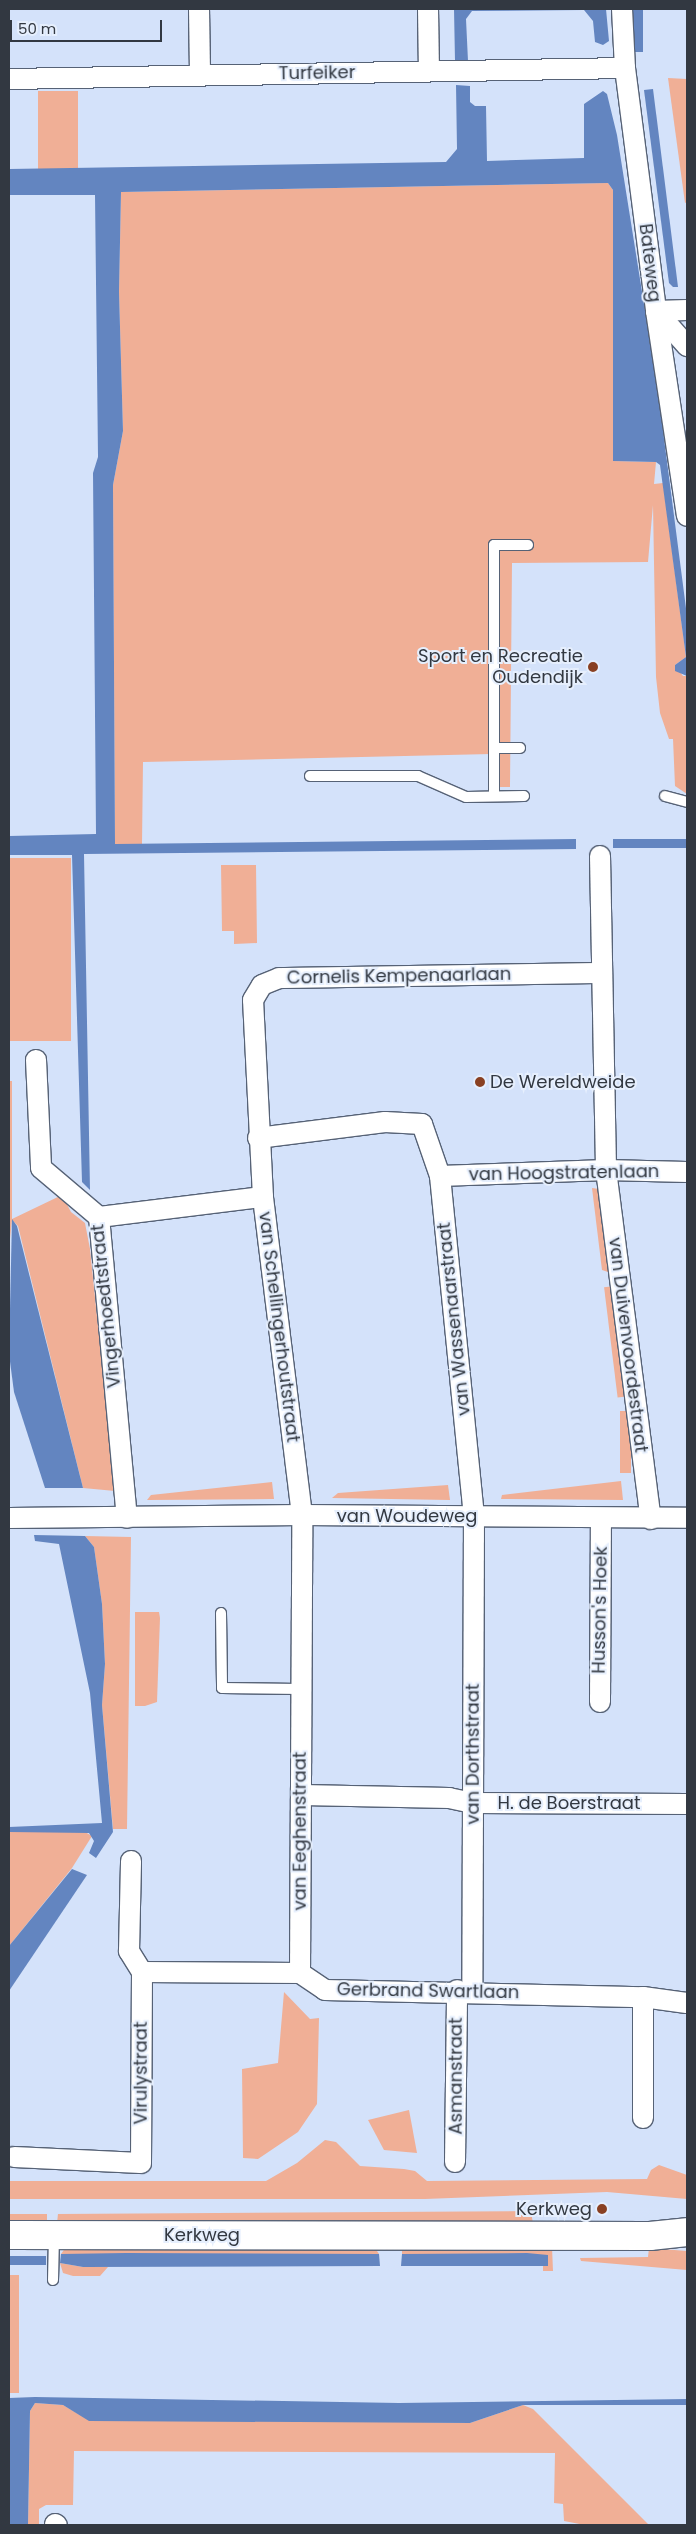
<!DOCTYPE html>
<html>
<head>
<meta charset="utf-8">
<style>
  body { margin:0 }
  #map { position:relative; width:696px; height:2534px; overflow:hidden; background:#d4e2fa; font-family:Poppins,sans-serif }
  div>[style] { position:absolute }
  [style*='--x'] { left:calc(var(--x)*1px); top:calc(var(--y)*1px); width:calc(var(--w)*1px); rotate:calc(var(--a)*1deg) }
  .green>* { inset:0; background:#f0af96; transform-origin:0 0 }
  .water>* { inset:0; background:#6385c0; transform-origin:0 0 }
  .roads { filter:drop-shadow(1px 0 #566276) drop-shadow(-1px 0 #566276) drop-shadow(0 1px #566276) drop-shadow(0 -1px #566276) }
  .service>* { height:10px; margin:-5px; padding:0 5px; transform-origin:5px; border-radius:5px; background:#fff }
  .minor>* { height:20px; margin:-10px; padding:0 10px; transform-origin:10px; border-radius:10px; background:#fff }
  .secondary>* { height:28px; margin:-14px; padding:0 14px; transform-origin:14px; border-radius:14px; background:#fff }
  .dots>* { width:14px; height:14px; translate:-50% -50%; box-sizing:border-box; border:2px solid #e6effd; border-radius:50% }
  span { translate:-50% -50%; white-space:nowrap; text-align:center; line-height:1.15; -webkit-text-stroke:4px #e6effd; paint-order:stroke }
  .street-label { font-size:18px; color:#323841 }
  .poi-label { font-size:18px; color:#323841 }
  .right { translate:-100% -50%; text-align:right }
  .left { translate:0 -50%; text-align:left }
  .frame { position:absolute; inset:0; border:10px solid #323841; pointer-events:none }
  .scale { position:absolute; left:10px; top:20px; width:152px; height:22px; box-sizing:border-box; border:2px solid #323841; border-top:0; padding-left:6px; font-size:15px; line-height:18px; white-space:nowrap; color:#323841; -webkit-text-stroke:4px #e6effd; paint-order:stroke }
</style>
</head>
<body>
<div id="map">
  <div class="green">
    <div style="clip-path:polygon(668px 78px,687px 79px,687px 202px,685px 203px)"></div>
    <div style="left:38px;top:91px;width:40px;height:78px"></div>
    <div style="clip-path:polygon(608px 183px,613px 190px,613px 461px,656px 462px,654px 484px,663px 483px,686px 657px,675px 665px,683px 676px,687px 676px,687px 794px,675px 786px,673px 739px,669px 739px,660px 713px,656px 677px,653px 505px,648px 562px,512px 563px,510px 787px,491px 787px,491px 754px,143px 762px,142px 844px,115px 844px,113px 485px,123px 431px,119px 292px,121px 192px)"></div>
    <div style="left:9px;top:858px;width:62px;height:183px"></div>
    <div style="clip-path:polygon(221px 865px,256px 865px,257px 943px,234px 944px,234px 931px,222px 931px)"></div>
    <div style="clip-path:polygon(9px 1081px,12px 1081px,12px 1219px,62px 1195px,71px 1212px,85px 1223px,90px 1249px,115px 1491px,83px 1488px,18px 1226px,12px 1220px,9px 1249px)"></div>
    <div style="clip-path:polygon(592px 1188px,599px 1189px,614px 1274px,602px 1270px)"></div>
    <div style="left:615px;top:1286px;width:111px;height:11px;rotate:83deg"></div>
    <div style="left:620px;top:1411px;width:11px;height:62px"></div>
    <div style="clip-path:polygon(621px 1481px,623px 1500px,501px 1499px,502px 1495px)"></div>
    <div style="clip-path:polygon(272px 1482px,274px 1499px,147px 1500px,151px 1495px)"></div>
    <div style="clip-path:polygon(448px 1485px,450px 1500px,332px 1498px,338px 1493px)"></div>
    <div style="clip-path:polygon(85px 1536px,131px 1537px,127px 1829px,113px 1829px,102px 1705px,105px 1664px,102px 1604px,94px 1547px)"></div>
    <div style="clip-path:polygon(135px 1612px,159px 1612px,160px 1618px,157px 1702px,145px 1706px,135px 1706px)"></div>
    <div style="clip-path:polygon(9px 1832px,85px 1832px,92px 1836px,72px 1868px,9px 1946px)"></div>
    <div style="clip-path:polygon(284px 1992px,310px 2019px,319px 2018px,317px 2104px,298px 2132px,258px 2159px,243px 2158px,242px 2069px,278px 2063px)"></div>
    <div style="clip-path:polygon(409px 2110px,417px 2153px,384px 2150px,368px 2120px)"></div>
    <div style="clip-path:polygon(325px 2140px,336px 2142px,360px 2166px,404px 2169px,415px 2171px,427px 2181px,647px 2179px,651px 2170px,659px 2165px,687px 2175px,687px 2199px,607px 2192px,425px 2199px,9px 2199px,9px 2181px,266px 2181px,297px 2163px)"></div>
    <div style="clip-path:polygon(531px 2211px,533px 2224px,57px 2223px,58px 2214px)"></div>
    <div style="left:9px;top:2214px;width:38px;height:8px"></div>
    <div style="clip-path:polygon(411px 2246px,552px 2247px,553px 2271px,543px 2271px,543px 2266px,548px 2266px,548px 2255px,402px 2254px,402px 2250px)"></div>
    <div style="clip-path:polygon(66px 2247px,375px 2248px,379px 2254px,61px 2254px)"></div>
    <div style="clip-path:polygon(649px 2248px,687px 2251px,687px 2270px,581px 2261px,580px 2258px,648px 2257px)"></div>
    <div style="clip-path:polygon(60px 2263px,83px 2267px,108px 2267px,100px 2276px,73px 2276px,63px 2273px)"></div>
    <div style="left:9px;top:2275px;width:10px;height:118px"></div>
    <div style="clip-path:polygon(35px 2403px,63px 2405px,80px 2415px,470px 2423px,523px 2405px,533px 2409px,649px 2525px,585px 2525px,564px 2521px,563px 2504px,554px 2503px,555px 2453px,74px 2451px,73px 2505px,46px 2505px,39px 2509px,39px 2525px,28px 2525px,30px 2411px)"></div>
  </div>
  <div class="water">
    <div style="clip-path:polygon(454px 9px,606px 9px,609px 41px,603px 45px,595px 42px,593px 21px,584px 10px,472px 11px,466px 19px,468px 61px,455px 61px)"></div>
    <div style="left:632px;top:9px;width:11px;height:43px"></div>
    <div style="clip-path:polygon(456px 85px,470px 86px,470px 102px,475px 106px,486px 106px,487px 161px,584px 158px,584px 104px,603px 91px,607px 94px,617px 135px,658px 392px,687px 616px,687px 676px,675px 671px,675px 665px,686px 657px,660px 465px,656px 462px,613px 461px,613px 190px,608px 183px,121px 192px,119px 292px,123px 431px,113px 485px,115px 844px,576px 839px,576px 849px,84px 854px,90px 1190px,82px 1182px,72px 855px,9px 855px,9px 836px,96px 834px,93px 473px,98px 457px,95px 195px,9px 195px,9px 169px,446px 162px,457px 149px)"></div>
    <div style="clip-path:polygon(653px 89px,678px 287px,673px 287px,669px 283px,644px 90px)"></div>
    <div style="left:613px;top:839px;width:74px;height:9px"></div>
    <div style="clip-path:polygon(12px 1219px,17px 1226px,83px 1488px,45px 1488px,14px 1392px,9px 1354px)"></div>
    <div style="clip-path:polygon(34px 1535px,85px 1536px,94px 1547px,102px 1604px,105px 1664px,102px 1705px,113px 1832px,96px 1858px,89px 1853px,94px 1841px,89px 1833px,9px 1832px,9px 1827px,102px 1823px,90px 1693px,59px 1544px,35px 1541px)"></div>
    <div style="clip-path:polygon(72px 1869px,87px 1875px,9px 1991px,9px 1946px)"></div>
    <div style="clip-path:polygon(126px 2253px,379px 2254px,380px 2266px,83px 2267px,60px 2263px,61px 2254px)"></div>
    <div style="clip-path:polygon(527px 2253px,548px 2255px,548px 2266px,401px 2266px,402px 2254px)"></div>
    <div style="left:9px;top:2256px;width:37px;height:9px"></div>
    <div style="clip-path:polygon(35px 2397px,399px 2403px,687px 2399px,687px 2405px,523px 2405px,470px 2423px,89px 2421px,63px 2405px,35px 2403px,30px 2411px,28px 2525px,9px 2525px,9px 2398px)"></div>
  </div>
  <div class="roads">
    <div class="service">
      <div style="--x:494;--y:748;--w:26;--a:0"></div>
      <div style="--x:310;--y:776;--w:108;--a:0"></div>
      <div style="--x:418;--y:776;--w:52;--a:23.6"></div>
      <div style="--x:466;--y:797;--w:58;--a:-1"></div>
      <div style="--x:494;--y:796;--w:251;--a:-90"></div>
      <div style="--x:494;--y:545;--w:34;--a:0"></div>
      <div style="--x:665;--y:796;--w:23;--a:15"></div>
      <div style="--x:221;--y:1613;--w:75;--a:89.2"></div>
      <div style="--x:222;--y:1688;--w:78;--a:0.7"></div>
      <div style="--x:53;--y:2280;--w:44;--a:-88.7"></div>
    </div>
    <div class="minor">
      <div style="--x:199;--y:9;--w:66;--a:89.1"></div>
      <div style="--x:428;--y:9;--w:62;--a:89.1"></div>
      <div style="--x:622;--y:9;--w:59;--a:87.1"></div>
      <div style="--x:625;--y:68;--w:245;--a:82.7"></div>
      <div style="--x:656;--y:311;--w:207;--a:81.4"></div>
      <div style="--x:9;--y:79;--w:616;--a:-1.02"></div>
      <div style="--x:656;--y:311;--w:47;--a:48.5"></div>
      <div style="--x:656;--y:311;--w:31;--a:-2"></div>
      <div style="--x:600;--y:856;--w:314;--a:88.9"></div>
      <div style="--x:606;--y:1170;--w:352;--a:82.7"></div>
      <div style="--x:36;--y:1060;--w:108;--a:87.3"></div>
      <div style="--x:41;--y:1168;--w:76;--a:40.2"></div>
      <div style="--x:99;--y:1217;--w:302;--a:84.7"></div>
      <div style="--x:258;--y:1138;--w:128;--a:-7.2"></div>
      <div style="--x:385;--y:1122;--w:37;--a:3"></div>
      <div style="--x:422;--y:1124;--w:55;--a:70.9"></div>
      <div style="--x:440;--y:1176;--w:343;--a:84.3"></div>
      <div style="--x:474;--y:1517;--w:474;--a:90.2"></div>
      <div style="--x:440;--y:1176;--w:166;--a:-2.1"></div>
      <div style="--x:606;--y:1170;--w:81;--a:1.4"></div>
      <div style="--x:99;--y:1217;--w:165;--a:-7"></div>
      <div style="--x:9;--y:1518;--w:293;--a:-0.6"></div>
      <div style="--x:302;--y:1515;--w:385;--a:0.4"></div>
      <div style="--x:600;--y:1702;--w:184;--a:-89.7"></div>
      <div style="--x:302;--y:1795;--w:147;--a:1.2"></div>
      <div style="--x:449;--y:1798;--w:25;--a:12"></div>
      <div style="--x:473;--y:1803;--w:214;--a:0.3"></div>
      <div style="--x:142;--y:1972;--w:158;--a:0.4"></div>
      <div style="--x:300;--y:1973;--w:30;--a:34"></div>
      <div style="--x:325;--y:1990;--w:318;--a:1.3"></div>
      <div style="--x:643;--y:1997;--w:44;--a:7.8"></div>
      <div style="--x:300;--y:1973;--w:458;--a:-89.7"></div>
      <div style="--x:302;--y:1515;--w:320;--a:-97"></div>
      <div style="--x:263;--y:1197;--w:197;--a:-92.9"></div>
      <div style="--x:253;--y:1000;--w:17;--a:-59"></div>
      <div style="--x:262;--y:985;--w:18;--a:-22"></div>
      <div style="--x:279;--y:978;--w:323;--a:-0.9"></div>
      <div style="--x:643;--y:2118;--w:121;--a:-90"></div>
      <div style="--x:14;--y:2157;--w:127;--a:2.7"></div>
      <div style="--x:141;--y:2163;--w:191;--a:-89.7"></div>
      <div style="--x:142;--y:1972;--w:25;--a:-122"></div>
      <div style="--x:129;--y:1951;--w:90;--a:-88.7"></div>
      <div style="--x:455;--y:2162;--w:172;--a:-89.3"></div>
      <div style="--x:55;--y:2524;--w:2;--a:27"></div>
    </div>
    <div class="secondary">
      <div style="--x:9;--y:2235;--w:641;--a:0.09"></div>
      <div style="--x:650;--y:2236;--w:37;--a:-6"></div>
    </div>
  </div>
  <div class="dots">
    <div style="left:593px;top:667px;background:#894022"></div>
    <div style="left:480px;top:1082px;background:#894022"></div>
    <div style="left:602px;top:2209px;background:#894022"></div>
  </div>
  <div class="street-label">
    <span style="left:317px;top:73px;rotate:-1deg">Turfeiker</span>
    <span style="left:650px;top:263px;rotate:83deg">Bateweg</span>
    <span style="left:399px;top:976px;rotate:-1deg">Cornelis Kempenaarlaan</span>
    <span style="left:564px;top:1173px;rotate:-1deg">van Hoogstratenlaan</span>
    <span style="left:106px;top:1306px;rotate:-96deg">Vingerhoedtstraat</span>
    <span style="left:454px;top:1319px;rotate:-96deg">van Wassenaarstraat</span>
    <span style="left:279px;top:1327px;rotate:83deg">van Schellingerhoutstraat</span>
    <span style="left:628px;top:1345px;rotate:83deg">van Duivenvoordestraat</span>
    <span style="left:407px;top:1516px">van Woudeweg</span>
    <span style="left:600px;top:1610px;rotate:-89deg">Husson's Hoek</span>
    <span style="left:473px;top:1754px;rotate:-90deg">van Dorthstraat</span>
    <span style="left:569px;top:1803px">H. de Boerstraat</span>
    <span style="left:300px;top:1831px;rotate:-90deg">van Eeghenstraat</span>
    <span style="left:428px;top:1991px;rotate:1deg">Gerbrand Swartlaan</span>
    <span style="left:141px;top:2073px;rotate:-90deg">Virulystraat</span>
    <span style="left:456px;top:2076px;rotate:-90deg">Asmanstraat</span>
    <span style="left:202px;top:2235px">Kerkweg</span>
  </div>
  <div class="poi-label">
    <span class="right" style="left:583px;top:667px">Sport en Recreatie<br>Oudendijk</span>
    <span class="left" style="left:490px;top:1082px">De Wereldweide</span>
    <span class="right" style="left:592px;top:2209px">Kerkweg</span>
  </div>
  <div class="frame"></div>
  <div class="scale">50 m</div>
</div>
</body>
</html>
